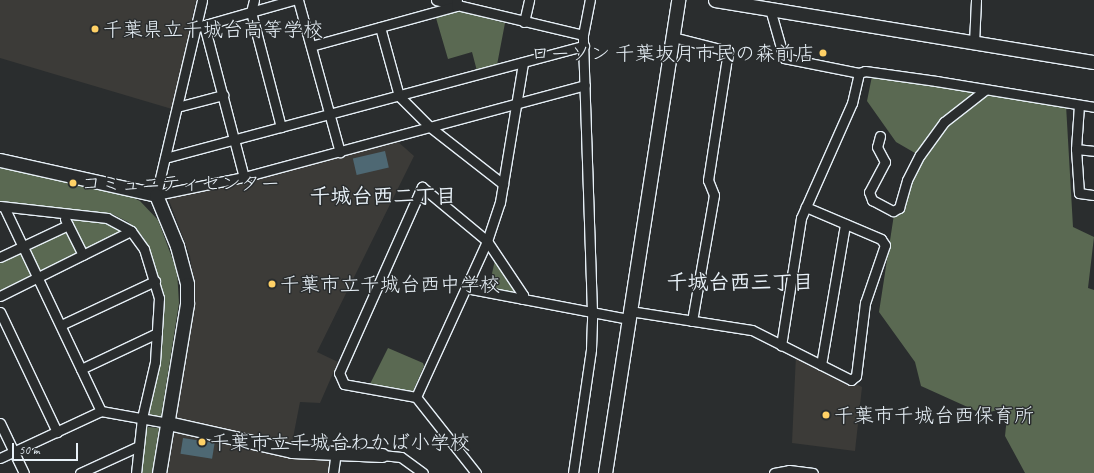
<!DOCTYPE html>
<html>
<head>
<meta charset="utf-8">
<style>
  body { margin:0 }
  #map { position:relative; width:1094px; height:473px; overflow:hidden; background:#2a2d2e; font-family:Caveat,"Klee One",sans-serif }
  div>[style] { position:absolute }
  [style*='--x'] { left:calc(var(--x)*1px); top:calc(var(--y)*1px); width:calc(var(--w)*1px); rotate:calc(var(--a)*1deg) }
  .built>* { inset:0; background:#3c3b38 }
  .green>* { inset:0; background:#5a6952 }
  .water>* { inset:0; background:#4e6873; transform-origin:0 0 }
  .roads { filter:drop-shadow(1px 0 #e8f1f8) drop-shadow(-1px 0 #e8f1f8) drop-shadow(0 1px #e8f1f8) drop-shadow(0 -1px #e8f1f8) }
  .street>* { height:9px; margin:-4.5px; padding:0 4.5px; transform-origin:4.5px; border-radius:4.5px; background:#2a2d2e }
  .secondary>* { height:13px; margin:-6.5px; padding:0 6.5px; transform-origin:6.5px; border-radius:6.5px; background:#2a2d2e }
  .dots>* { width:11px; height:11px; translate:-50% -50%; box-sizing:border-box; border:2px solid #2a2d2e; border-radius:50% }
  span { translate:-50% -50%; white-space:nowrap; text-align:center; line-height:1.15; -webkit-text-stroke:3px #2a2d2e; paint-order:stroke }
  .poi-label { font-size:20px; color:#e8f1f8 }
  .left { translate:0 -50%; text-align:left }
  .right { translate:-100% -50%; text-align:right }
  .neighbourhood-label { font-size:21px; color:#e8f1f8; font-weight:700 }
  .scale { position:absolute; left:12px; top:443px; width:66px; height:18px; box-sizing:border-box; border:2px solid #e8f1f8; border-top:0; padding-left:5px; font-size:12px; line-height:14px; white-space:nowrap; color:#e8f1f8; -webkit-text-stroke:3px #2a2d2e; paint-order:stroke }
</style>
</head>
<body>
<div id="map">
  <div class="built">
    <div style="clip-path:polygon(0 0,196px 0,172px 109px,0 58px)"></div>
    <div style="clip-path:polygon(397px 141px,414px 156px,317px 352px,338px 362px,320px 403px,300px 402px,292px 443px,176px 419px,195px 292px,190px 256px,167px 195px,224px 188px)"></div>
    <div style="clip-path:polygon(796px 354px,862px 387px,855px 451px,792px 443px)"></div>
    <div style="clip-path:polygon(175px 430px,329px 456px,332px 460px,329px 473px,167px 473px)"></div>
  </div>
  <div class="green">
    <div style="clip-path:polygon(459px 11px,505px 23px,497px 65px,477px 71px,472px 52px,448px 59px,436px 18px)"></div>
    <div style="clip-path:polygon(873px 71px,975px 93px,1066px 105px,1073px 227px,1094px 237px,1088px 288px,1094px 290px,1094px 473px,1025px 473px,1005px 436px,1008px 407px,983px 414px,921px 386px,915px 362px,879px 312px,895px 208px,914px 171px,915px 153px,896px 142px,867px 101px)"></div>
    <div style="clip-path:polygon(0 168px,125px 194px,140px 201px,158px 220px,177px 271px,179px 303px,161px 417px,151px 416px,149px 411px,162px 349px,165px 299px,143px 237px,128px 222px,112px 214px,0 201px)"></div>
    <div style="clip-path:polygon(73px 218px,96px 221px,122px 228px,120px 233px,84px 249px,71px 221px)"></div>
    <div style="clip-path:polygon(67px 227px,78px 251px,77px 255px,41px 273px,28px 246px)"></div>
    <div style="clip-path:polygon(23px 248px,34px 273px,32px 277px,0 293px,0 260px)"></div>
    <div style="clip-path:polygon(495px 260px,517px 294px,489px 287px)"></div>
    <div style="clip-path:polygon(388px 348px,423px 363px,424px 366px,413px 391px,370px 384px)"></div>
    <div style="clip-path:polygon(148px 427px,159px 428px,152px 473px,141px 473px,145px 430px)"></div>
  </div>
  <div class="water">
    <div style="left:385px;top:151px;width:17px;height:33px;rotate:77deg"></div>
    <div style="left:183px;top:438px;width:32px;height:16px;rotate:9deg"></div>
  </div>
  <div class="roads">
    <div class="street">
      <div style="--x:254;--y:0;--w:12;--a:104"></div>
      <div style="--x:251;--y:12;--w:119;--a:75.4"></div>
      <div style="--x:298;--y:0;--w:158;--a:74.6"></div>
      <div style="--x:436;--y:0;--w:151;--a:13.4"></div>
      <div style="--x:770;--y:9;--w:51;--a:74.1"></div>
      <div style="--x:784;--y:58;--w:76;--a:11.3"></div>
      <div style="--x:859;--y:73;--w:31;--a:103"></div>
      <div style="--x:852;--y:103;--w:126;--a:113.9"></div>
      <div style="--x:801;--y:218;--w:129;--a:98.9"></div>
      <div style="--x:524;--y:22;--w:23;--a:-77"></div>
      <div style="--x:204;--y:25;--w:157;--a:75.3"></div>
      <div style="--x:198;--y:27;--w:99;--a:-15.9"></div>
      <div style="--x:380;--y:27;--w:72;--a:74.6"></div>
      <div style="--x:399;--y:96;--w:44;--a:45"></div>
      <div style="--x:430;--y:127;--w:93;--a:38"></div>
      <div style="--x:673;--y:37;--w:57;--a:14.3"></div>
      <div style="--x:728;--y:51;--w:131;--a:98.8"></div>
      <div style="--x:708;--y:180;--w:16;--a:68"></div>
      <div style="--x:714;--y:195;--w:128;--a:99.9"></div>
      <div style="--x:974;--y:43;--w:43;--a:-87.3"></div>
      <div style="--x:311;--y:46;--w:150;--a:-15.4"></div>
      <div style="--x:456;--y:6;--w:6;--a:-81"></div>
      <div style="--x:859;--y:73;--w:6;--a:-18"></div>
      <div style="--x:865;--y:71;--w:72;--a:8"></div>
      <div style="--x:936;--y:81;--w:160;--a:9.3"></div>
      <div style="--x:1079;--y:105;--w:44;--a:93.9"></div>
      <div style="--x:1076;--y:149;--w:44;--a:86.1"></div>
      <div style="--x:1079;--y:193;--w:15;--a:8"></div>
      <div style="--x:177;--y:107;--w:48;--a:-14.6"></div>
      <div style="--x:880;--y:136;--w:11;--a:105"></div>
      <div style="--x:877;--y:147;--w:17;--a:62"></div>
      <div style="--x:885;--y:162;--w:34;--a:118"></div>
      <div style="--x:869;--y:192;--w:9;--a:69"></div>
      <div style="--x:872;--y:200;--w:24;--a:28"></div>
      <div style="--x:893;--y:211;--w:7;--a:-27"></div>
      <div style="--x:899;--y:208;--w:29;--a:-74"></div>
      <div style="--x:907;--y:180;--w:28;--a:-63"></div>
      <div style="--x:920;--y:155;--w:41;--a:-54"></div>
      <div style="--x:944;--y:122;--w:52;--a:-38"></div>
      <div style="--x:1076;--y:149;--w:18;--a:6"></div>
      <div style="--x:165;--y:158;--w:434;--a:-15"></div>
      <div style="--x:156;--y:195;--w:90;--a:-11.6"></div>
      <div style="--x:244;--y:177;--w:353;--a:-15.1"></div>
      <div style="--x:156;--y:195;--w:200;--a:-76.7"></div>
      <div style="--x:0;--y:206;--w:108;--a:6.4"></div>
      <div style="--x:107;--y:218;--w:27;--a:28"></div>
      <div style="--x:131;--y:231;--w:22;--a:54"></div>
      <div style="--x:144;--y:249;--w:51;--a:73"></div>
      <div style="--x:159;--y:298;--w:64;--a:93.6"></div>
      <div style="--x:155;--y:362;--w:57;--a:103.1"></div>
      <div style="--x:142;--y:418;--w:55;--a:96.2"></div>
      <div style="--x:4;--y:207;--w:226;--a:64.6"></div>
      <div style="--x:65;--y:219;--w:40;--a:63.4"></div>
      <div style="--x:0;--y:257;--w:75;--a:-25.2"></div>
      <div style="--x:466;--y:288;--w:166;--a:10.8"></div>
      <div style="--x:0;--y:296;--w:146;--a:-26.4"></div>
      <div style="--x:630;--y:311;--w:123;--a:8.9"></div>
      <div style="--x:752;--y:330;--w:111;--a:26.8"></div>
      <div style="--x:851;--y:380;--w:6;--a:-39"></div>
      <div style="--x:856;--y:376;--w:74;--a:-83"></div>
      <div style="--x:865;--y:303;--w:61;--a:-71"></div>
      <div style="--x:885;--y:245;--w:7;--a:-124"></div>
      <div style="--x:881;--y:239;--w:82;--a:-156.9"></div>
      <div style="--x:0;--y:312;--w:133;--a:64.6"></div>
      <div style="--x:61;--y:325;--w:104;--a:-25.1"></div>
      <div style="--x:821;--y:365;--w:143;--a:-80.3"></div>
      <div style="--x:81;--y:369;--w:84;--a:-25.3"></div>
      <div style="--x:416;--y:397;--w:171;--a:-65.5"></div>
      <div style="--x:487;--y:241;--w:41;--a:-71.6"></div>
      <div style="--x:500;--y:202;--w:141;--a:-80.6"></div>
      <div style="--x:0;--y:423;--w:55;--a:64.4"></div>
      <div style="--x:382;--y:455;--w:19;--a:6"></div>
      <div style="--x:401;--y:457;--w:27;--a:36"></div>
      <div style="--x:0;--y:458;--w:111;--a:-25"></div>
      <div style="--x:101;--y:411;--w:68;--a:10.2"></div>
      <div style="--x:80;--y:473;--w:65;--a:-24.6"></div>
      <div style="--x:333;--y:473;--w:21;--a:-82"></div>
      <div style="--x:476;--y:473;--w:97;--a:-128.3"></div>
      <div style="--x:416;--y:397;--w:73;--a:-169.8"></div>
      <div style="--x:344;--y:384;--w:12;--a:-114"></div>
      <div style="--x:339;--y:373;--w:204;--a:-66"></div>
      <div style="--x:422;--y:187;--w:85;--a:39.7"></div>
      <div style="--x:487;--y:241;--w:65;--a:56.3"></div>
      <div style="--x:523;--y:295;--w:4;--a:104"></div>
      <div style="--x:573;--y:473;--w:125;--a:-81.7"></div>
      <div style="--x:591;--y:349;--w:37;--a:-88"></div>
      <div style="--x:592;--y:312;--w:277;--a:-91.9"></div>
      <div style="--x:583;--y:35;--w:36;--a:-79"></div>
      <div style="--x:774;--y:473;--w:15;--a:-11"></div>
      <div style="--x:789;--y:470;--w:24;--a:7"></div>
    </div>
    <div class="secondary">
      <div style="--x:715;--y:0;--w:384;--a:9.3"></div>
      <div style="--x:0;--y:160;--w:160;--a:12.6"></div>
      <div style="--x:156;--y:195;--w:55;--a:67.6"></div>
      <div style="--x:177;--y:246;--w:39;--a:75"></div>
      <div style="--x:187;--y:284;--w:20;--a:90"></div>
      <div style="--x:187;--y:304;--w:171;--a:99.4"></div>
      <div style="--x:168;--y:423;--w:127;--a:12.7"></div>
      <div style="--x:292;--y:451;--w:90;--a:2.5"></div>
      <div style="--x:605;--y:473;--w:479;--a:-81.2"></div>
    </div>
  </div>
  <div class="dots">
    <div style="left:95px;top:29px;background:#ffd166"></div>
    <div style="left:823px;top:53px;background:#ffd166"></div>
    <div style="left:73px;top:183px;background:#ffd166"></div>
    <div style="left:272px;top:284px;background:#ffd166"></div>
    <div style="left:826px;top:415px;background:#ffd166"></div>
    <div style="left:202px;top:442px;background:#ffd166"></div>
  </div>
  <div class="poi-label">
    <span class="left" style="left:103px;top:29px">千葉県立千城台高等学校</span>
    <span class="right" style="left:815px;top:53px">ローソン 千葉坂月市民の森前店</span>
    <span class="left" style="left:81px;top:183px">コミュニティセンター</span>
    <span class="left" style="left:280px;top:284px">千葉市立千城台西中学校</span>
    <span class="left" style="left:834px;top:415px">千葉市千城台西保育所</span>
    <span class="left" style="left:210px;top:442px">千葉市立千城台わかば小学校</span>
  </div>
  <div class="neighbourhood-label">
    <span style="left:383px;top:196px">千城台西二丁目</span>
    <span style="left:740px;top:282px">千城台西三丁目</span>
  </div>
  <div class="scale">50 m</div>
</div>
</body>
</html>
